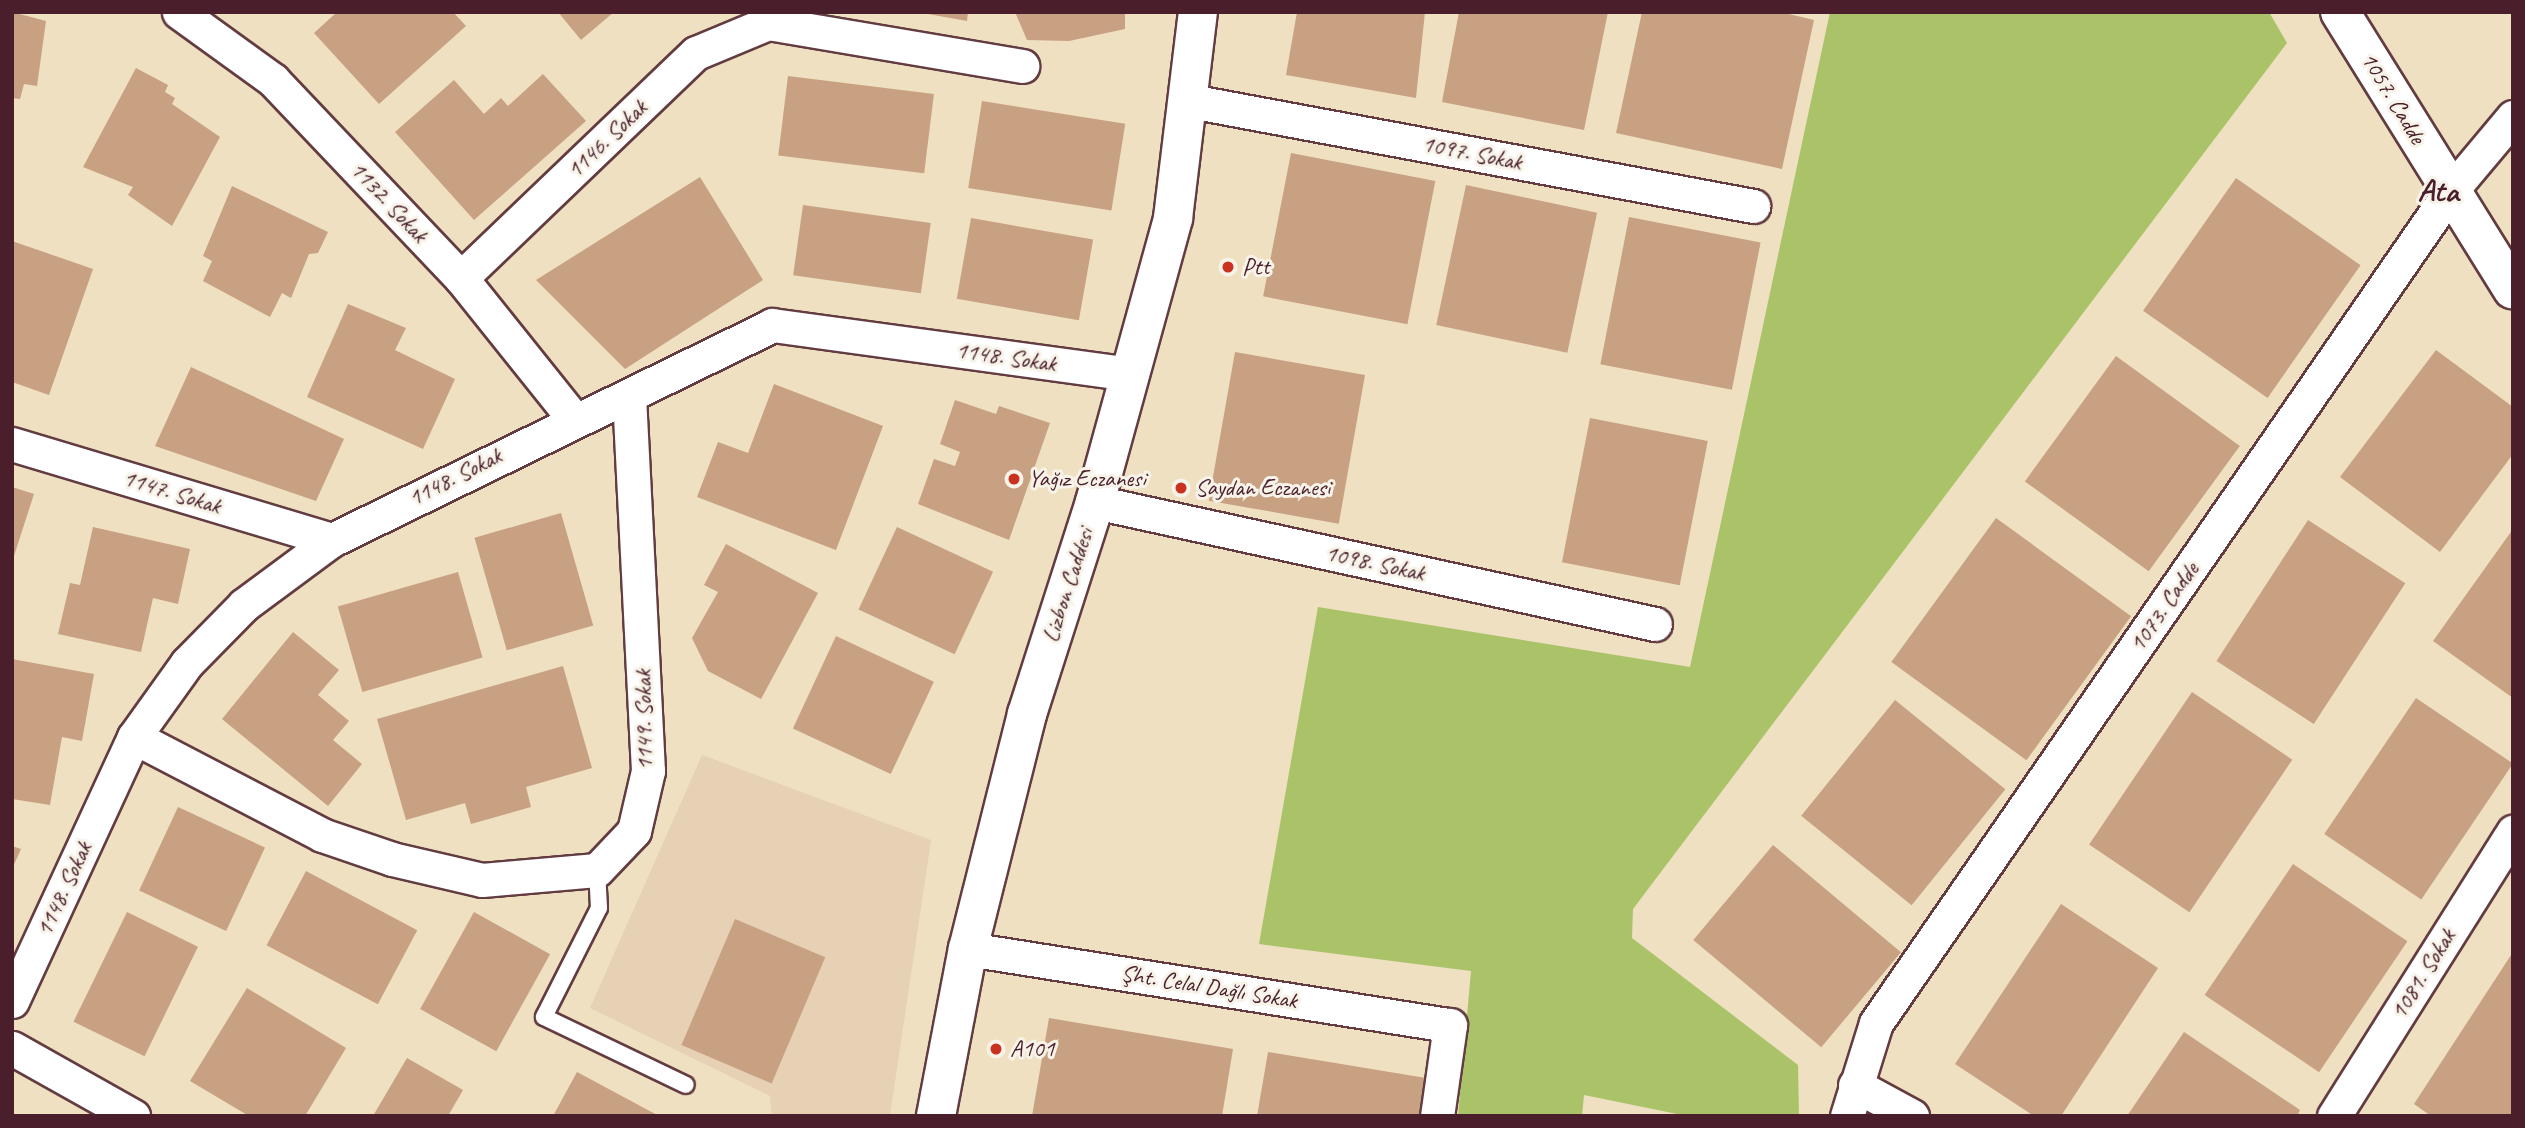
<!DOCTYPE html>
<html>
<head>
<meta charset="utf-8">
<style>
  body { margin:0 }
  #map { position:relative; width:2525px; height:1128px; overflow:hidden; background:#eee0c0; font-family:Caveat,sans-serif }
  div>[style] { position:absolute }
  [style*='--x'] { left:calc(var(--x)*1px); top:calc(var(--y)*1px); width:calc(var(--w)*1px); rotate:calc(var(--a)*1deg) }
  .built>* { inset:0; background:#e6d1b4 }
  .green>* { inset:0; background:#aac369 }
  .building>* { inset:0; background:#c7a181; transform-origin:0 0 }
  .roads { filter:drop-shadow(2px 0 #633c41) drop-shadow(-2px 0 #633c41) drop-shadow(0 2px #633c41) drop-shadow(0 -2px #633c41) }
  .service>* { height:16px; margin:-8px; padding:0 8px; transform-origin:8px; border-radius:8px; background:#fff }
  .minor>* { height:33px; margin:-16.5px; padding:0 16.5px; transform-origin:16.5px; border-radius:16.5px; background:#fff }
  .tertiary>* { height:38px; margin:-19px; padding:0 19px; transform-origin:19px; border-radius:19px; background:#fff }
  .secondary>* { height:38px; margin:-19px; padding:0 19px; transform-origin:19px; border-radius:19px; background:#fff }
  .dots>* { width:19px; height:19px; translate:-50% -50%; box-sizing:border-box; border:4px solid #f7f3e8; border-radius:50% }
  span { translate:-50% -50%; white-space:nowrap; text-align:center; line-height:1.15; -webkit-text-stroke:6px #f7f3e8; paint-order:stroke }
  .street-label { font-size:24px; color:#4a1f2b }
  .poi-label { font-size:24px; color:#4a1f2b }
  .left { translate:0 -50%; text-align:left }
  .district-label { font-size:32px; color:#4a1f2b; font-weight:700 }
  .frame { position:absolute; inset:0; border:14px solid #4a1f2b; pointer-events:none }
</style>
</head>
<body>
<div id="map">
  <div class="built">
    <div style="clip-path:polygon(702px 755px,931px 840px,890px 1116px,772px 1116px,770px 1096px,590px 1008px)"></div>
  </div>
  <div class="green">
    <div style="clip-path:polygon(1830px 12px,2269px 12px,2287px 43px,1633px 909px,1632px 938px,1798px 1065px,1799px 1116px,1687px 1116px,1584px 1095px,1582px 1116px,1458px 1116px,1471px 971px,1259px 944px,1318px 607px,1690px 667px)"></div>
  </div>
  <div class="building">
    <div style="clip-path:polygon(12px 12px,46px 21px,37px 86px,24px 84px,20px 99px,12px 98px)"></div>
    <div style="clip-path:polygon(337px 12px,453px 12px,466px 26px,379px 104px,314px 33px)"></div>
    <div style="clip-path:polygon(558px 12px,614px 12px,581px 40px)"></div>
    <div style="clip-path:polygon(917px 12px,968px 12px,967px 21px)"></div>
    <div style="clip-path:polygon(1015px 12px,1125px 12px,1125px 29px,1069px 41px,1027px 40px)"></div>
    <div style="clip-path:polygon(1297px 12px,1425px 12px,1416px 98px,1286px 75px)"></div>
    <div style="clip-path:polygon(1459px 12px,1608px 12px,1584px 130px,1442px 102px)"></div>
    <div style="clip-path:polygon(1642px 12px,1780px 12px,1814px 20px,1782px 169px,1616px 133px)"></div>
    <div style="clip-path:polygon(136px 68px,168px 85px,165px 92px,175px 98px,172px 104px,220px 137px,172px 226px,128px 195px,133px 187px,83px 167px)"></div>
    <div style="clip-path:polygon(543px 74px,586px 121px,474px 220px,395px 132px,454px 80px,484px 114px,501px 98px,508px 106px)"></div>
    <div style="left:788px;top:76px;width:147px;height:80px;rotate:7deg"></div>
    <div style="left:982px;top:101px;width:145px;height:88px;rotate:9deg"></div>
    <div style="left:1291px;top:153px;width:147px;height:146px;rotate:11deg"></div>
    <div style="clip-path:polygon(700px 177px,763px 280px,625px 369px,536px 280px)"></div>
    <div style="left:2236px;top:178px;width:152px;height:162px;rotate:35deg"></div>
    <div style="left:1466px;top:185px;width:134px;height:143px;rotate:12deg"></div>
    <div style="clip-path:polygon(232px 186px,328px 232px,318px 253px,309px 254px,291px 298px,282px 293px,270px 317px,203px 281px,212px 261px,203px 256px)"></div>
    <div style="left:803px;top:205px;width:129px;height:71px;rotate:8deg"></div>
    <div style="left:1629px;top:217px;width:134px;height:150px;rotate:11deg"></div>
    <div style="left:971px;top:218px;width:124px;height:82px;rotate:10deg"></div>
    <div style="clip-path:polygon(12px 241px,93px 269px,49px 395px,12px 382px)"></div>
    <div style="clip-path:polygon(348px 304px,406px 328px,395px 350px,455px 379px,423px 449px,307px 397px)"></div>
    <div style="clip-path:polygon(2436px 350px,2513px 407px,2513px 454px,2440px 552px,2340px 477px)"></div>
    <div style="left:1235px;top:352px;width:132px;height:151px;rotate:10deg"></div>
    <div style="left:2116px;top:356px;width:153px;height:155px;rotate:36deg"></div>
    <div style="clip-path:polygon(191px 367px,344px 439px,316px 501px,155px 446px)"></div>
    <div style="clip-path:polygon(774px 384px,883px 426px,836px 550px,697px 497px,718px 442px,748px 453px)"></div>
    <div style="clip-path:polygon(955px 400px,996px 414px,999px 406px,1050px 423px,1009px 540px,918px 504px,934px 459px,955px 466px,960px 452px,940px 444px)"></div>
    <div style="left:1590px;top:418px;width:120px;height:147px;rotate:11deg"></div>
    <div style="clip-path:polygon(12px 487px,34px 494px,13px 559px,12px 559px)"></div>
    <div style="left:561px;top:513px;width:117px;height:90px;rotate:74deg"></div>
    <div style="left:1996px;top:518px;width:167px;height:178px;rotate:36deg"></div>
    <div style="left:2308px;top:520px;width:116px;height:168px;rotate:33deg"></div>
    <div style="clip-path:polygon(93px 527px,190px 549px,178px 604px,153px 598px,141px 652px,58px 634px,70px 583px,80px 585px)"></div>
    <div style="left:897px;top:527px;width:106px;height:91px;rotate:25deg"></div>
    <div style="clip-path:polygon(2513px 529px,2513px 698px,2433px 641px)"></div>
    <div style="clip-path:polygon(726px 544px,818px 593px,761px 699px,708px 671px,692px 638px,718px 592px,704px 585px)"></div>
    <div style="left:458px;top:572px;width:89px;height:125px;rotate:74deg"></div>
    <div style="clip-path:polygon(293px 632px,339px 670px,318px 695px,349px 721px,333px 740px,362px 764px,328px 806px,222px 719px)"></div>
    <div style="left:836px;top:636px;width:108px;height:102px;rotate:25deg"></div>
    <div style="clip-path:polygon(12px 659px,94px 674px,82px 741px,62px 737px,50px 805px,12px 799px)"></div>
    <div style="clip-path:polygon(563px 666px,592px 768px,526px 787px,531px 807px,471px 824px,465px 803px,406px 820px,377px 719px)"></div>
    <div style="left:2192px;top:692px;width:121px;height:184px;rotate:34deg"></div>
    <div style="left:2416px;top:698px;width:117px;height:164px;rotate:34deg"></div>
    <div style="left:1895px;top:700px;width:142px;height:149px;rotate:39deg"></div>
    <div style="left:178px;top:807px;width:96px;height:92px;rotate:25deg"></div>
    <div style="left:1773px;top:845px;width:167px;height:124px;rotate:40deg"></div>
    <div style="clip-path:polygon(12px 846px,21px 849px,12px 869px)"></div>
    <div style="left:2293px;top:864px;width:138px;height:158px;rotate:34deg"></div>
    <div style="left:306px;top:871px;width:126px;height:84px;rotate:28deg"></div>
    <div style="clip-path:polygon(2061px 904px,2158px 968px,2061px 1116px,2034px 1116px,1955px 1064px)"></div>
    <div style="left:127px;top:912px;width:79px;height:122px;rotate:26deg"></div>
    <div style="left:474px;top:912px;width:87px;height:111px;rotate:29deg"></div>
    <div style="left:735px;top:919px;width:98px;height:137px;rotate:23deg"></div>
    <div style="clip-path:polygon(2513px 952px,2513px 1116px,2431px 1116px,2414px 1104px)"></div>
    <div style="clip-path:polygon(247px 988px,346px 1048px,305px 1116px,249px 1116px,190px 1081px)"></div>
    <div style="clip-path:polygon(1049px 1018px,1233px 1049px,1222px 1116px,1032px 1116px)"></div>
    <div style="clip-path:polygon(2184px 1032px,2300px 1110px,2297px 1116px,2127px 1116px)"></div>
    <div style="clip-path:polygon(1268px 1052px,1432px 1079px,1426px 1116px,1257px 1116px)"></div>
    <div style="clip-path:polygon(407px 1058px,463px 1090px,448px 1116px,373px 1116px)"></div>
    <div style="clip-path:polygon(577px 1072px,659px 1116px,553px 1116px)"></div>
  </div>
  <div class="roads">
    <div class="service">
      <div style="--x:597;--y:870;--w:38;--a:87"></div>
      <div style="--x:599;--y:908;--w:122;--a:116.8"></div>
      <div style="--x:544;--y:1017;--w:157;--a:25.6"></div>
    </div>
    <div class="minor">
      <div style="--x:179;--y:12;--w:116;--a:35.9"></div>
      <div style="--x:273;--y:80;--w:273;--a:46.5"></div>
      <div style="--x:461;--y:278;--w:179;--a:51.3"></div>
      <div style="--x:768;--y:23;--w:258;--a:9.6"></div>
      <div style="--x:1190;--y:101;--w:573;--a:10.56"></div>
      <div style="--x:461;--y:278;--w:325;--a:-43.8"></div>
      <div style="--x:696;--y:53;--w:78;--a:-22.6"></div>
      <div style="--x:12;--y:444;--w:334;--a:16.7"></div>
      <div style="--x:1095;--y:502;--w:573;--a:12.29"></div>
      <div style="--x:134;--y:737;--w:212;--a:27.5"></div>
      <div style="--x:322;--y:835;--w:74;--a:18.9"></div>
      <div style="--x:392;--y:859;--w:92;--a:13.1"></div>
      <div style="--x:482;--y:880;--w:115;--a:-5"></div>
      <div style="--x:597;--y:870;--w:54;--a:-46.5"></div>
      <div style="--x:634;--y:831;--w:62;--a:-76.9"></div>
      <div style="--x:648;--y:771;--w:375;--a:-92.9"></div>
      <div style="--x:968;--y:949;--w:488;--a:9"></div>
      <div style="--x:1450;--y:1025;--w:92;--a:98.1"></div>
      <div style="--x:12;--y:1001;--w:291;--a:-65.2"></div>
      <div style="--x:134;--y:737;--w:91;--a:-54.4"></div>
      <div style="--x:187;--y:663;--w:81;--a:-45.5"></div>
      <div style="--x:244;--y:605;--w:109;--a:-36.5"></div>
      <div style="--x:332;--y:540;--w:490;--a:-26"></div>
      <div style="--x:772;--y:325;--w:359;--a:7.8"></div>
      <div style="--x:12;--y:1048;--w:139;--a:29.3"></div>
      <div style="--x:1855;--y:1085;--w:65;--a:28.5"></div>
      <div style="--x:1847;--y:1116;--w:97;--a:-72.7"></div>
      <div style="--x:1876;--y:1023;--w:1010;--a:-55.37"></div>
      <div style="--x:2450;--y:192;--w:98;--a:-50"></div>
      <div style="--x:2334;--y:1116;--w:336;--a:-57.8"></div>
    </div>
    <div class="tertiary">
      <div style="--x:2340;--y:12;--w:327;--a:58.1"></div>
    </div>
    <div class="secondary">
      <div style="--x:936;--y:1116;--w:170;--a:-79.2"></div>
      <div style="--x:968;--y:949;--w:242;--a:-75.9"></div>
      <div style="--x:1027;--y:714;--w:223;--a:-72.2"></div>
      <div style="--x:1095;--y:502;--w:295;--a:-74.6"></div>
      <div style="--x:1173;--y:218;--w:208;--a:-83.1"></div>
    </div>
  </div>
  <div class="dots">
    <div style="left:1228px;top:267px;background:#c8321e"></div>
    <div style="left:1014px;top:479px;background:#c8321e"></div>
    <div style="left:1181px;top:488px;background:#c8321e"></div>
    <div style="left:996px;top:1049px;background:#c8321e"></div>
  </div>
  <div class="street-label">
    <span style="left:2393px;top:98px;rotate:59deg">1057. Cadde</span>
    <span style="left:607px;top:139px;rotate:-44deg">1146. Sokak</span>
    <span style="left:1472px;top:153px;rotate:11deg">1097. Sokak</span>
    <span style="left:389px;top:202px;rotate:47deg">1132. Sokak</span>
    <span style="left:1006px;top:357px;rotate:8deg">1148. Sokak</span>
    <span style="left:455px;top:477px;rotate:-27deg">1148. Sokak</span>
    <span style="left:172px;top:492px;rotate:17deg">1147. Sokak</span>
    <span style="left:1375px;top:563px;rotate:12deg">1098. Sokak</span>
    <span style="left:1068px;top:585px;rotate:-72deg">Lizbon Caddesi</span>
    <span style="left:2164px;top:607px;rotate:-55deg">1073. Cadde</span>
    <span style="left:644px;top:720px;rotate:-91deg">1149. Sokak</span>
    <span style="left:64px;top:889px;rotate:-65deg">1148. Sokak</span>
    <span style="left:2423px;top:974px;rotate:-58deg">1081. Sokak</span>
    <span style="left:1209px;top:987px;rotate:9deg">Şht. Celal Dağlı Sokak</span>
  </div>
  <div class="poi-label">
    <span class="left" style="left:1242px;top:267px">Ptt</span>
    <span class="left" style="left:1028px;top:479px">Yağız Eczanesi</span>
    <span class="left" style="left:1195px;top:488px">Saydan Eczanesi</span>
    <span class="left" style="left:1010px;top:1049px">A101</span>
  </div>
  <div class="district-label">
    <span style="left:2438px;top:191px">Ata</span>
  </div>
  <div class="frame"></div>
</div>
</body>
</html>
